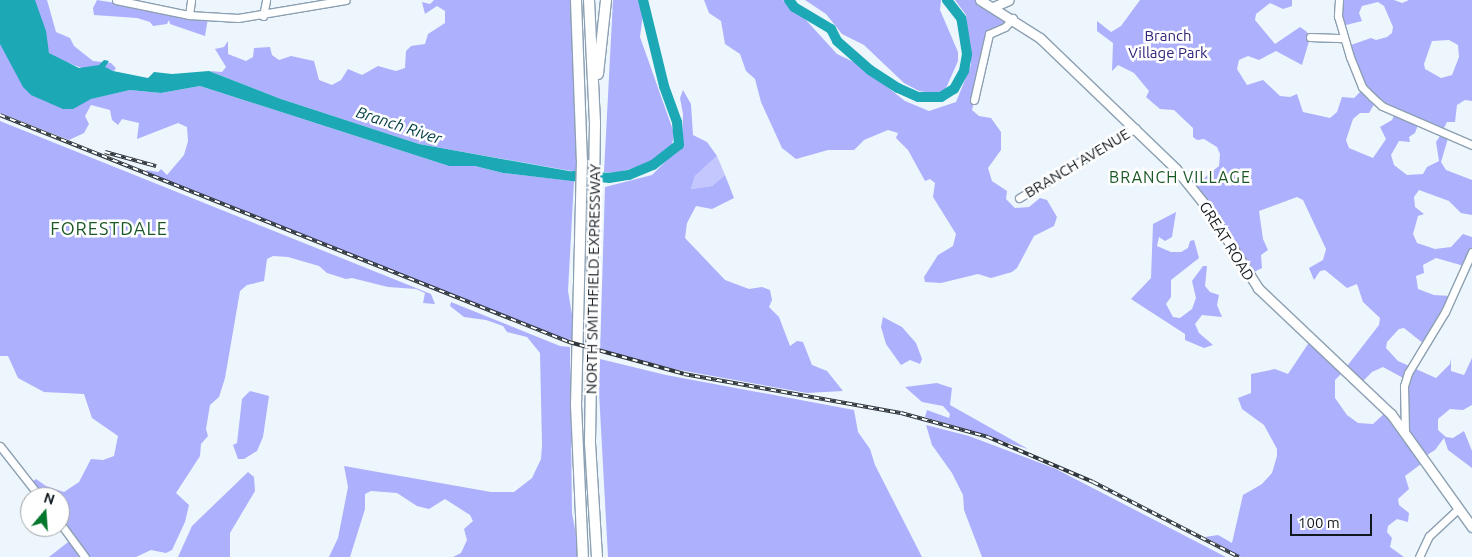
<!DOCTYPE html>
<html>
<head>
<meta charset="utf-8">
<style>
  body { margin:0 }
  #map { position:relative; width:1472px; height:557px; overflow:hidden; background:#edf6fd; font-family:Ubuntu,sans-serif }
  div>[style] { position:absolute }
  [style*='--x'] { left:calc(var(--x)*1px); top:calc(var(--y)*1px); width:calc(var(--w)*1px); rotate:calc(var(--a)*1deg) }
  .green>* { inset:0; background:#c4c7fd }
  .forest>* { inset:0; background:#adb0fd }
  .water>* { inset:0; background:#1da8b5 }
  .river>* { height:10px; margin:-5px; padding:0 5px; transform-origin:5px; border-radius:5px; background:#1da8b5 }
  .roads { filter:drop-shadow(1px 0 #8ca0b2) drop-shadow(-1px 0 #8ca0b2) drop-shadow(0 1px #8ca0b2) drop-shadow(0 -1px #8ca0b2) }
  .minor>* { height:7px; margin:-3.5px; padding:0 3.5px; transform-origin:3.5px; border-radius:3.5px; background:#fff }
  .major>* { height:9px; margin:-4.5px; padding:0 4.5px; transform-origin:4.5px; border-radius:4.5px; background:#fff }
  .highway>* { height:10px; margin:-5px; padding:0 5px; transform-origin:5px; border-radius:5px; background:#fff }
  .rail>* { height:4px; margin-top:-2px; transform-origin:0; background:repeating-linear-gradient(90deg,#fff 0 5.5px,#2f373d 0 11px); box-sizing:border-box; border-block:1px solid #2f373d }
  span { translate:-50% -50%; white-space:nowrap; text-align:center; line-height:1.15; -webkit-text-stroke:5px #fff; paint-order:stroke }
  .park-label { font-size:15px; color:#2f2379 }
  .street-label { font-size:15px; color:#11191f }
  .water-label { font-size:16px; color:#013d43; font-style:italic }
  .neighbourhood-label { font-size:16px; color:#1a5827; letter-spacing:1px }
  .quarter-label { font-size:18px; color:#1a5827; letter-spacing:1px }
  .north { position:absolute; left:20px; top:487px; width:50px; height:50px; box-sizing:border-box; background:#fff; border:1px solid #a0a3a5; border-radius:50%; rotate:18deg; font-size:14px; font-weight:700; line-height:20px; text-align:center; color:#11191f }
  .north::after { content:''; display:block; margin:auto; width:18px; height:22px; background:#05772c; clip-path:polygon(50% 0,100% 100%,50% 72%,0 100%) }
  .scale { position:absolute; left:1290px; top:514px; width:82px; height:22px; box-sizing:border-box; border:2px solid #11191f; border-top:0; padding-left:6px; font-size:15px; line-height:18px; white-space:nowrap; color:#11191f; -webkit-text-stroke:4px #fff; paint-order:stroke }
</style>
</head>
<body>
<div id="map">
  <div class="green">
    <div style="clip-path:polygon(717px 156px,725px 175px,712px 186px,691px 189px,695px 176px)"></div>
  </div>
  <div class="forest">
    <div style="clip-path:polygon(32px 0,47px 0,56px 32px,70px 38px,74px 46px,93px 61px,111px 63px,116px 68px,114px 71px,92px 66px,87px 70px,50px 56px)"></div>
    <div style="clip-path:polygon(97px 0,208px 18px,205px 36px,170px 24px,169px 20px,167px 24px,153px 26px,150px 22px,137px 18px,94px 15px,93px 8px)"></div>
    <div style="clip-path:polygon(434px 0,570px 0,578px 130px,577px 172px,419px 144px,281px 99px,209px 71px,222px 72px,226px 67px,215px 49px,224px 47px,228px 41px,228px 54px,246px 61px,253px 57px,254px 48px,270px 47px,272px 55px,279px 60px,291px 56px,314px 61px,319px 80px,332px 85px,341px 80px,348px 69px,362px 75px,378px 66px,396px 71px,405px 68px,406px 51px,411px 46px,425px 44px,428px 34px,445px 23px,445px 11px,437px 6px,425px 14px,422px 2px,430px 4px)"></div>
    <div style="clip-path:polygon(613px 0,640px 0,643px 14px,640px 37px,674px 133px,671px 151px,667px 154px,643px 166px,614px 173px,604px 172px)"></div>
    <div style="clip-path:polygon(704px 0,783px 0,795px 8px,837px 54px,858px 64px,905px 101px,929px 111px,956px 102px,971px 65px,966px 15px,955px 0,977px 0,1010px 17px,1007px 24px,990px 33px,972px 110px,979px 116px,991px 118px,1001px 132px,1001px 150px,988px 168px,992px 181px,1007px 191px,1006px 199px,1015px 208px,1029px 207px,1040px 198px,1047px 200px,1057px 217px,1054px 226px,1034px 236px,1017px 268px,1012px 272px,991px 278px,978px 274px,941px 283px,925px 282px,924px 277px,938px 255px,953px 246px,956px 234px,933px 197px,935px 183px,930px 179px,925px 181px,908px 150px,896px 138px,898px 133px,888px 130px,864px 140px,854px 150px,828px 150px,796px 159px,782px 148px,761px 102px,755px 79px,746px 71px,740px 54px,725px 44px,721px 21px,709px 13px)"></div>
    <div style="clip-path:polygon(805px 0,941px 0,940px 10px,958px 52px,958px 61px,943px 95px,919px 91px,904px 83px,864px 45px,842px 34px,826px 14px)"></div>
    <div style="clip-path:polygon(evenodd,1140px 0,1292px 0,1292px 6px,1283px 9px,1270px 3px,1256px 14px,1255px 20px,1275px 44px,1300px 27px,1307px 32px,1310px 38px,1302px 65px,1276px 51px,1259px 60px,1248px 56px,1239px 60px,1237px 69px,1247px 85px,1263px 80px,1280px 96px,1290px 97px,1297px 94px,1303px 112px,1330px 118px,1337px 112px,1342px 97px,1354px 98px,1364px 88px,1348px 46px,1371px 38px,1376px 40px,1387px 37px,1392px 33px,1393px 27px,1384px 6px,1378px 2px,1362px 6px,1359px 13px,1362px 21px,1342px 26px,1339px 0,1394px 0,1402px 3px,1409px 0,1472px 0,1472px 101px,1465px 100px,1457px 105px,1455px 122px,1447px 122px,1443px 130px,1449px 135px,1441px 162px,1446px 170px,1472px 180px,1472px 215px,1461px 213px,1449px 201px,1419px 190px,1414px 197px,1415px 207px,1424px 214px,1418px 216px,1413px 234px,1417px 243px,1435px 249px,1451px 247px,1463px 234px,1472px 237px,1472px 249px,1464px 266px,1436px 258px,1423px 265px,1424px 273px,1416px 276px,1418px 289px,1434px 295px,1450px 296px,1424px 344px,1404px 328px,1399px 329px,1387px 342px,1386px 348px,1398px 361px,1436px 378px,1450px 364px,1451px 358px,1451px 371px,1464px 375px,1472px 358px,1472px 405px,1463px 410px,1450px 409px,1438px 419px,1438px 430px,1446px 437px,1453px 438px,1464px 431px,1472px 451px,1472px 468px,1448px 450px,1444px 438px,1435px 450px,1424px 457px,1425px 461px,1405px 476px,1409px 489px,1398px 499px,1399px 505px,1409px 513px,1408px 522px,1397px 519px,1388px 526px,1387px 532px,1392px 538px,1390px 547px,1404px 557px,1241px 557px,1205px 537px,1218px 535px,1232px 543px,1243px 495px,1262px 484px,1272px 473px,1277px 456px,1277px 449px,1264px 425px,1242px 409px,1238px 398px,1251px 393px,1251px 374px,1275px 369px,1288px 374px,1310px 341px,1344px 370px,1379px 325px,1380px 318px,1363px 302px,1357px 284px,1347px 288px,1325px 270px,1320px 271px,1314px 280px,1309px 268px,1323px 260px,1326px 249px,1303px 200px,1297px 197px,1259px 211px,1263px 239px,1268px 250px,1261px 255px,1262px 268px,1248px 275px,1192px 188px,1219px 166px,1220px 154px,1217px 147px,1204px 139px,1197px 140px,1193px 137px,1193px 128px,1174px 110px,1160px 109px,1146px 97px,1149px 91px,1134px 73px,1118px 65px,1112px 71px,1113px 43px,1097px 31px,1097px 21px,1111px 32px,1121px 26px,1140px 0,1449px 40px,1458px 45px,1459px 57px,1452px 75px,1441px 78px,1425px 69px,1424px 64px,1432px 41px,1449px 40px,1140px 0,1376px 101px,1396px 111px,1392px 120px,1380px 127px,1386px 139px,1373px 158px,1349px 148px,1346px 140px,1353px 119px,1360px 113px,1369px 113px,1376px 101px,1140px 0,1419px 122px,1442px 133px,1436px 142px,1439px 161px,1427px 167px,1423px 174px,1407px 175px,1394px 165px,1391px 155px,1399px 141px,1410px 142px,1409px 137px,1415px 133px,1419px 122px,1140px 0,1383px 367px,1405px 379px,1402px 427px,1386px 412px,1373px 424px,1358px 423px,1347px 415px,1335px 398px,1335px 380px,1344px 371px,1360px 384px,1372px 372px,1383px 367px)"></div>
    <div style="clip-path:polygon(0 36px,90px 99px,130px 90px,161px 93px,200px 86px,449px 166px,475px 166px,503px 173px,574px 181px,568px 291px,574px 326px,573px 340px,563px 339px,148px 174px,146px 170px,158px 172px,161px 169px,167px 175px,184px 155px,188px 141px,187px 127px,178px 123px,137px 139px,139px 123px,122px 119px,118px 125px,112px 120px,110px 110px,91px 105px,85px 116px,89px 124px,84px 133px,69px 140px,0 113px)"></div>
    <div style="clip-path:polygon(683px 90px,691px 104px,693px 135px,707px 142px,717px 156px,695px 176px,691px 189px,712px 186px,725px 175px,734px 198px,712px 209px,696px 206px,687px 223px,685px 238px,725px 280px,749px 289px,762px 287px,770px 290px,772px 300px,769px 307px,779px 317px,790px 346px,797px 341px,803px 342px,812px 365px,827px 371px,843px 391px,807px 393px,668px 368px,600px 351px,605px 187px,652px 175px,682px 145px,683px 114px,680px 98px)"></div>
    <div style="clip-path:polygon(0 121px,431px 294px,435px 304px,423px 303px,425px 293px,416px 289px,388px 287px,352px 278px,346px 279px,327px 273px,319px 266px,288px 257px,273px 256px,267px 259px,264px 281px,247px 285px,240px 291px,225px 378px,219px 397px,210px 405px,206px 429px,208px 436px,201px 444px,200px 456px,176px 493px,189px 505px,185px 522px,172px 550px,166px 553px,151px 550px,136px 557px,49px 557px,72px 539px,60px 522px,60px 497px,41px 497px,30px 483px,36px 479px,46px 486px,64px 492px,79px 482px,91px 459px,103px 460px,114px 456px,118px 436px,92px 418px,84px 394px,44px 392px,18px 378px,8px 356px,0 356px)"></div>
    <div style="clip-path:polygon(1176px 212px,1172px 237px,1165px 241px,1159px 237px,1157px 246px,1171px 252px,1181px 252px,1188px 248px,1190px 241px,1194px 240px,1199px 258px,1171px 280px,1171px 297px,1166px 304px,1173px 317px,1180px 318px,1192px 309px,1196px 298px,1192px 281px,1203px 266px,1207px 266px,1205px 286px,1210px 292px,1219px 295px,1217px 305px,1222px 317px,1202px 315px,1195px 324px,1199px 333px,1213px 345px,1204px 348px,1185px 340px,1185px 334px,1131px 299px,1151px 278px,1153px 224px)"></div>
    <div style="clip-path:polygon(451px 302px,560px 346px,570px 347px,572px 513px,580px 557px,453px 557px,461px 553px,467px 540px,464px 529px,473px 521px,470px 515px,445px 499px,429px 509px,417px 506px,397px 493px,371px 491px,365px 494px,365px 509px,350px 557px,329px 557px,338px 538px,348px 487px,344px 466px,491px 492px,514px 492px,532px 478px,541px 459px,542px 445px,540px 353px,527px 337px,507px 332px,503px 326px,486px 320px,464px 317px,450px 306px)"></div>
    <div style="clip-path:polygon(883px 317px,902px 327px,916px 343px,922px 359px,920px 364px,910px 360px,901px 365px,886px 344px,881px 327px)"></div>
    <div style="clip-path:polygon(600px 359px,666px 375px,854px 410px,858px 432px,870px 449px,875px 465px,922px 557px,608px 557px,599px 392px)"></div>
    <div style="clip-path:polygon(937px 383px,952px 388px,950px 405px,1028px 449px,925px 417px,927px 410px,949px 418px,950px 414px,943px 406px,922px 402px,905px 387px)"></div>
    <div style="clip-path:polygon(250px 391px,269px 396px,263px 437px,257px 451px,244px 459px,238px 459px,233px 445px,237px 443px,242px 399px)"></div>
    <div style="clip-path:polygon(926px 425px,969px 436px,1056px 469px,1226px 557px,982px 557px,964px 510px,963px 495px,952px 473px,932px 445px)"></div>
    <div style="clip-path:polygon(248px 472px,254px 477px,255px 491px,230px 533px,230px 557px,178px 557px,192px 526px)"></div>
  </div>
  <div class="water">
    <div style="clip-path:polygon(0 0,35px 0,46px 31px,49px 53px,79px 68px,99px 65px,104px 60px,109px 61px,105px 67px,113px 71px,148px 78px,154px 72px,172px 74px,209px 71px,281px 99px,419px 144px,580px 173px,580px 182px,503px 173px,475px 166px,449px 166px,200px 86px,161px 93px,130px 90px,91px 99px,73px 109px,63px 109px,31px 95px,23px 87px,0 44px)"></div>
  </div>
  <div class="river">
    <div style="--x:789;--y:0;--w:9;--a:54"></div>
    <div style="--x:794;--y:7;--w:43;--a:30.7"></div>
    <div style="--x:831;--y:29;--w:13;--a:63"></div>
    <div style="--x:837;--y:41;--w:44;--a:41.3"></div>
    <div style="--x:870;--y:70;--w:33;--a:33"></div>
    <div style="--x:898;--y:88;--w:22;--a:24"></div>
    <div style="--x:918;--y:97;--w:23;--a:0"></div>
    <div style="--x:941;--y:97;--w:15;--a:-32"></div>
    <div style="--x:954;--y:89;--w:21;--a:-61"></div>
    <div style="--x:964;--y:71;--w:17;--a:-80"></div>
    <div style="--x:967;--y:54;--w:36;--a:-99"></div>
    <div style="--x:961;--y:18;--w:23;--a:-128"></div>
    <div style="--x:574;--y:176;--w:35;--a:3"></div>
    <div style="--x:609;--y:178;--w:20;--a:-9"></div>
    <div style="--x:629;--y:175;--w:26;--a:-23"></div>
    <div style="--x:653;--y:165;--w:33;--a:-38"></div>
    <div style="--x:679;--y:145;--w:23;--a:-95"></div>
    <div style="--x:677;--y:122;--w:38;--a:-110"></div>
    <div style="--x:664;--y:86;--w:89;--a:-103.7"></div>
  </div>
  <div class="roads">
    <div class="minor">
      <div style="--x:116;--y:0;--w:75;--a:11.6"></div>
      <div style="--x:189;--y:15;--w:49;--a:3.5"></div>
      <div style="--x:238;--y:18;--w:109;--a:-9.5"></div>
      <div style="--x:1339;--y:0;--w:16;--a:94"></div>
      <div style="--x:1338;--y:16;--w:43;--a:73.7"></div>
      <div style="--x:1350;--y:57;--w:32;--a:68"></div>
      <div style="--x:1362;--y:87;--w:14;--a:45"></div>
      <div style="--x:1372;--y:97;--w:13;--a:42"></div>
      <div style="--x:1382;--y:106;--w:98;--a:23.4"></div>
      <div style="--x:189;--y:15;--w:15;--a:-82"></div>
      <div style="--x:263;--y:16;--w:16;--a:-79"></div>
      <div style="--x:1310;--y:37;--w:34;--a:2"></div>
      <div style="--x:974;--y:100;--w:68;--a:-77.2"></div>
      <div style="--x:989;--y:34;--w:17;--a:-24"></div>
      <div style="--x:1005;--y:27;--w:12;--a:-48"></div>
      <div style="--x:1019;--y:198;--w:136;--a:-30.9"></div>
      <div style="--x:1405;--y:431;--w:45;--a:-91.3"></div>
      <div style="--x:1404;--y:386;--w:14;--a:-73"></div>
      <div style="--x:1408;--y:373;--w:71;--a:-58.8"></div>
      <div style="--x:1445;--y:312;--w:66;--a:-65.8"></div>
      <div style="--x:0;--y:446;--w:65;--a:51.9"></div>
      <div style="--x:60;--y:523;--w:42;--a:53.7"></div>
      <div style="--x:1419;--y:557;--w:23;--a:-65"></div>
      <div style="--x:1429;--y:536;--w:41;--a:-43"></div>
    </div>
    <div class="major">
      <div style="--x:980;--y:0;--w:71;--a:32.3"></div>
      <div style="--x:1040;--y:38;--w:189;--a:43.9"></div>
      <div style="--x:1176;--y:169;--w:48;--a:51"></div>
      <div style="--x:1206;--y:206;--w:97;--a:57.6"></div>
      <div style="--x:1258;--y:288;--w:183;--a:43.5"></div>
      <div style="--x:1391;--y:414;--w:139;--a:54.4"></div>
      <div style="--x:993;--y:7;--w:17;--a:-24"></div>
    </div>
    <div class="highway">
      <div style="--x:576;--y:0;--w:160;--a:87.9"></div>
      <div style="--x:582;--y:160;--w:245;--a:91.4"></div>
      <div style="--x:576;--y:405;--w:152;--a:87.4"></div>
      <div style="--x:589;--y:0;--w:123;--a:87.2"></div>
      <div style="--x:595;--y:123;--w:320;--a:90.9"></div>
      <div style="--x:590;--y:443;--w:114;--a:86.5"></div>
      <div style="--x:598;--y:74;--w:74;--a:-83.8"></div>
    </div>
  </div>
  <div class="rail">
    <div style="--x:0;--y:115;--w:613;--a:21.75"></div>
    <div style="--x:569;--y:342;--w:119;--a:15.5"></div>
    <div style="--x:684;--y:374;--w:220;--a:10.2"></div>
    <div style="--x:901;--y:413;--w:90;--a:15.4"></div>
    <div style="--x:988;--y:437;--w:114;--a:23.2"></div>
    <div style="--x:1093;--y:482;--w:164;--a:27.2"></div>
    <div style="--x:105;--y:152;--w:53;--a:15.4"></div>
  </div>
  <div class="park-label">
    <span style="left:1168px;top:44px">Branch<br>Village Park</span>
  </div>
  <div class="street-label">
    <span style="left:1077px;top:163px;rotate:-31deg">BRANCH AVENUE</span>
    <span style="left:1227px;top:241px;rotate:58deg">GREAT ROAD</span>
    <span style="left:593px;top:279px;rotate:-89deg">NORTH SMITHFIELD EXPRESSWAY</span>
  </div>
  <div class="water-label">
    <span style="left:399px;top:125px;rotate:18deg">Branch River</span>
  </div>
  <div class="neighbourhood-label">
    <span style="left:1180px;top:177px">BRANCH VILLAGE</span>
  </div>
  <div class="quarter-label">
    <span style="left:109px;top:228px">FORESTDALE</span>
  </div>
  <div class="north">N</div>
  <div class="scale">100 m</div>
</div>
</body>
</html>
